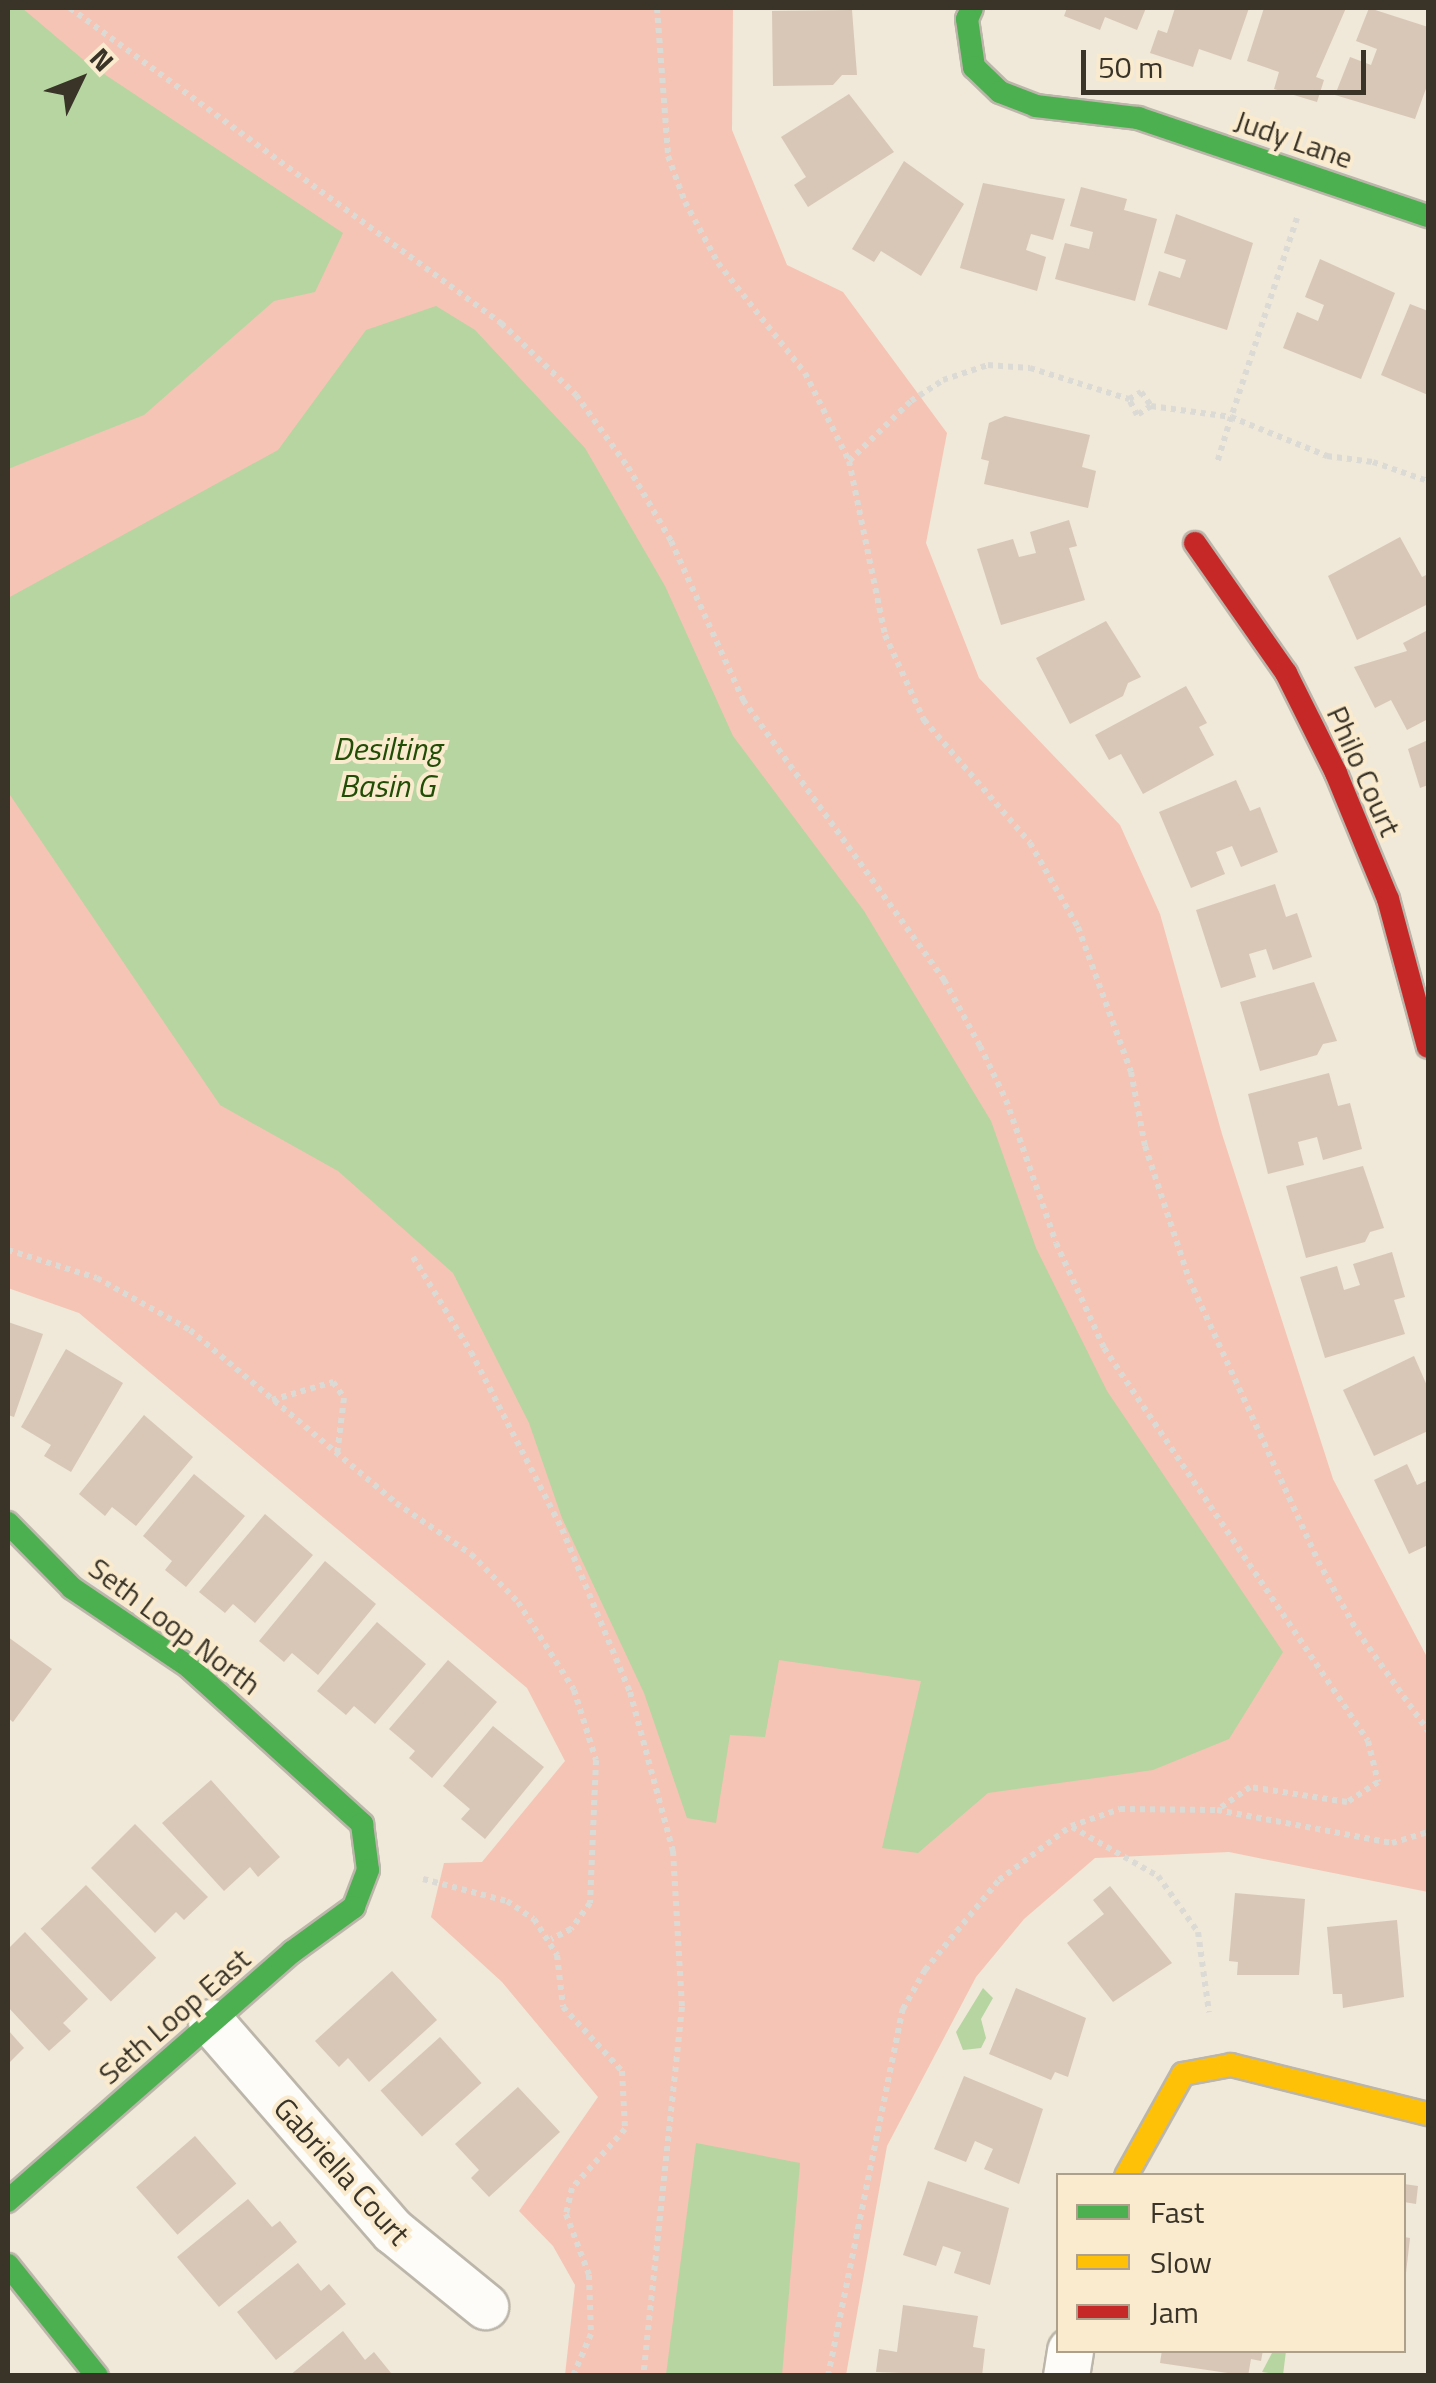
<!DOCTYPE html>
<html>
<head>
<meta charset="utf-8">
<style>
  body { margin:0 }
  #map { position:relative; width:1436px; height:2383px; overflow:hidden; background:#f0e8d8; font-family:"Titillium Web",sans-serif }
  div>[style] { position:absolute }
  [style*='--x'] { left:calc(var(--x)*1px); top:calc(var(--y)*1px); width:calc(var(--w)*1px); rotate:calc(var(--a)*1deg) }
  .green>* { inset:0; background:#f5c4b4 }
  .water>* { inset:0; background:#b6d5a1 }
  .building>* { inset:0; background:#d8c7b6; transform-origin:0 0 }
  .path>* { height:6px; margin-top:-3px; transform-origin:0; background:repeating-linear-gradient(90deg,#dcdad5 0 5px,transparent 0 10px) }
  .roads { filter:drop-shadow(2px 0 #bcb6aa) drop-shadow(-2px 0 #bcb6aa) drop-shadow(0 2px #bcb6aa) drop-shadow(0 -2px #bcb6aa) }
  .street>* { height:45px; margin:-22.5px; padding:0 22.5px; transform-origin:22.5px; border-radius:22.5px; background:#fdfcf9 }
  .fast>* { height:22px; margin:-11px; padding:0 11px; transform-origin:11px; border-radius:11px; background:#4caf50 }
  .slow>* { height:22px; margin:-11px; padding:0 11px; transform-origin:11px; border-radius:11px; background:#ffc107 }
  .jam>* { height:22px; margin:-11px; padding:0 11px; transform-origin:11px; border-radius:11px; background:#c62828 }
  span { translate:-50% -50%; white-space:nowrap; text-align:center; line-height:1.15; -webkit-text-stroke:8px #faebce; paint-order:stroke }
  .street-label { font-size:30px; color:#393328 }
  .water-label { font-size:32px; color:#224d06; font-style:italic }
  .frame { position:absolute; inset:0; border:10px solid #393328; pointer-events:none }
  .legend { position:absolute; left:1056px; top:2173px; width:350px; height:180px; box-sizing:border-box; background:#faebce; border:2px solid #ada18c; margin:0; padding:12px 18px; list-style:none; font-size:30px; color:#393328 }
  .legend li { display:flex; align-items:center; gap:20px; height:50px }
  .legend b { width:50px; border:2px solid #ada18c }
  .north { position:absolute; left:30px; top:30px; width:100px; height:100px; -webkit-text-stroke:8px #faebce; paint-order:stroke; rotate:47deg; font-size:28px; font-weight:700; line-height:40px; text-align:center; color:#393328 }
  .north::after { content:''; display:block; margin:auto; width:35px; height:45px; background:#393328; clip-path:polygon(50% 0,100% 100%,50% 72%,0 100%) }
  .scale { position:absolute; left:1081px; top:50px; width:285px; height:45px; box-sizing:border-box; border:5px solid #393328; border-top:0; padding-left:12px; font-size:30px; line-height:35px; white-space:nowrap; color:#393328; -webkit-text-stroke:8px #faebce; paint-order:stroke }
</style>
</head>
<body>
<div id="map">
  <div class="green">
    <div style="clip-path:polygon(8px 8px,733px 8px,732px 130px,787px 265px,843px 292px,947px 433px,926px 543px,979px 678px,1120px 825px,1160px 914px,1222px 1134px,1333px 1479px,1428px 1659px,1428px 1892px,1229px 1852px,1095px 1858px,1024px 1919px,976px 1977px,887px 2146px,846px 2375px,565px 2375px,575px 2285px,553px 2246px,519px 2211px,598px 2097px,502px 1982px,431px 1917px,444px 1863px,482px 1862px,565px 1761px,527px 1688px,79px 1313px,8px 1288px)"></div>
  </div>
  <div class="water">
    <div style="clip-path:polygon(8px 8px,22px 8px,86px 62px,343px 233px,315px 292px,274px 301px,144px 415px,8px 469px)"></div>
    <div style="clip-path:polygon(436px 306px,475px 330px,585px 448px,665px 586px,733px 736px,864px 911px,991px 1121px,1036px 1248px,1107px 1391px,1283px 1652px,1229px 1739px,1153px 1770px,988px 1793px,918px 1853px,882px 1848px,921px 1681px,779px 1660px,765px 1737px,730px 1735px,716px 1823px,687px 1818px,644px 1693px,562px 1518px,529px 1423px,453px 1273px,338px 1171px,220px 1105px,8px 792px,8px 598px,278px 450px,366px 330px)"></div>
    <div style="clip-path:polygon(983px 1988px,993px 1998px,981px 2019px,986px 2038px,981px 2048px,963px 2050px,956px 2032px)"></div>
    <div style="clip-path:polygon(696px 2143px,800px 2163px,782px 2375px,666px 2375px)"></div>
    <div style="clip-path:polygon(1273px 2351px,1286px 2351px,1283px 2375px,1262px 2372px)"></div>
  </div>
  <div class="building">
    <div style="clip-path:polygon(1067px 8px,1146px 8px,1137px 30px,1105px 17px,1100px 30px,1064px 16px)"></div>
    <div style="clip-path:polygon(1175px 8px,1249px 8px,1231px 60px,1199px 49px,1193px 67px,1150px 53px,1158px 30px,1167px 33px)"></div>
    <div style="clip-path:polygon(1264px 8px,1346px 8px,1316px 77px,1324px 80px,1317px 102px,1274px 89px,1279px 72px,1247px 61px)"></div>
    <div style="clip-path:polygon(1369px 8px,1428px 27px,1428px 83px,1415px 119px,1335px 95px,1350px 57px,1371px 65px,1377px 49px,1356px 41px)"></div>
    <div style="clip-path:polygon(852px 10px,857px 75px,842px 75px,833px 85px,773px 86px,772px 11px)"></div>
    <div style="clip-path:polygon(849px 94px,894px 152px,808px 207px,794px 185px,806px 177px,781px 137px)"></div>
    <div style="clip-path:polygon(904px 161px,964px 204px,921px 276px,881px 251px,874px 262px,852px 249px)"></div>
    <div style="clip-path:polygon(983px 183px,1065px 199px,1053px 240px,1031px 234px,1026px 250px,1046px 257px,1037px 291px,960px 268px)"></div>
    <div style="clip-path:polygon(1081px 187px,1127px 199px,1124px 210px,1157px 219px,1135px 301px,1055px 279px,1065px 243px,1089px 249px,1093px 232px,1070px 226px)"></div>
    <div style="clip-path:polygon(1176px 214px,1253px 243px,1227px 330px,1148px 305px,1159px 271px,1180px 278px,1186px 260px,1164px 253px)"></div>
    <div style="clip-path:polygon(1320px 259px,1395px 293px,1361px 379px,1283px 348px,1297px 312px,1318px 321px,1324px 305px,1305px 297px)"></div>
    <div style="clip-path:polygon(1410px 304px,1428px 311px,1428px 395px,1381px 375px)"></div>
    <div style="clip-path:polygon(1005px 416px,1090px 435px,1082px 467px,1096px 471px,1088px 508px,984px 484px,989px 461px,981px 459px,989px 423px)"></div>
    <div style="clip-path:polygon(1069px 520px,1077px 546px,1069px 548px,1085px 600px,1001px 625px,977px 549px,1013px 539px,1019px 557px,1036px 553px,1030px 532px)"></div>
    <div style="clip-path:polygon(1400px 537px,1422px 577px,1428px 574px,1428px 604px,1357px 640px,1328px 576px)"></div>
    <div style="clip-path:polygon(1106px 621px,1141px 677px,1128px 683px,1123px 696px,1070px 724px,1036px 658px)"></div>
    <div style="clip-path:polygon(1428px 630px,1428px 719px,1407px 730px,1391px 700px,1375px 708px,1354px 667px,1407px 651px,1403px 643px)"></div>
    <div style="clip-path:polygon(1186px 686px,1207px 723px,1199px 727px,1214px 755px,1143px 794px,1121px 754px,1109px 760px,1095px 735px)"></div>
    <div style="clip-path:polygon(1428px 740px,1428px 785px,1420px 788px,1408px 749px)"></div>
    <div style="clip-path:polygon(1236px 780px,1250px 811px,1260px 807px,1278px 852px,1241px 867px,1232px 846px,1216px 852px,1225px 874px,1191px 888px,1159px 812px)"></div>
    <div style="clip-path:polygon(1275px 884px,1286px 917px,1297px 913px,1312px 957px,1273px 970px,1266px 949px,1249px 954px,1256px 977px,1221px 988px,1196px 910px)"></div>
    <div style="clip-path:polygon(1314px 982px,1337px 1041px,1323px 1044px,1317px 1055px,1260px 1071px,1240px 1002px)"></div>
    <div style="clip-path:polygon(1329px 1073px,1338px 1106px,1350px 1103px,1362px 1149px,1323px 1160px,1317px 1137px,1298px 1142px,1304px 1165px,1268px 1174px,1248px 1094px)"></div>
    <div style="clip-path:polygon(1363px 1166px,1384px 1228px,1370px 1232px,1365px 1242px,1306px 1258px,1286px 1186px)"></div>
    <div style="clip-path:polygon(1392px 1252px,1405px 1297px,1394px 1300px,1405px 1334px,1325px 1358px,1300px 1277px,1337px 1266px,1344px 1290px,1360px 1285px,1353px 1264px)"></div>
    <div style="clip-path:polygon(8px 1322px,43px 1334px,14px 1417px,8px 1415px)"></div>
    <div style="clip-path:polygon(66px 1349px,123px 1383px,71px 1472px,44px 1456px,51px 1445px,21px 1427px)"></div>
    <div style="clip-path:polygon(1414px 1356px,1428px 1388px,1428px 1431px,1374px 1456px,1343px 1390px)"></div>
    <div style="clip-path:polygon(144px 1415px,193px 1457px,136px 1526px,112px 1507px,105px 1516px,79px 1494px)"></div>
    <div style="clip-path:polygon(1407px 1464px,1417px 1485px,1428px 1480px,1428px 1545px,1409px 1554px,1374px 1480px)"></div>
    <div style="clip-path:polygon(194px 1474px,245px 1516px,186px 1587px,165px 1570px,172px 1561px,143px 1536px)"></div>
    <div style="clip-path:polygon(265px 1514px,313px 1555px,255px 1623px,233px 1604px,225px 1613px,199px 1592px)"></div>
    <div style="clip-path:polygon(325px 1561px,376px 1604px,318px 1675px,292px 1653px,284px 1662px,259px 1641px)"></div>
    <div style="clip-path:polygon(377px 1622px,426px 1664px,375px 1724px,354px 1706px,346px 1715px,317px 1691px)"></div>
    <div style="clip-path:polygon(8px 1637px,52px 1669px,13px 1722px,8px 1718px)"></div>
    <div style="clip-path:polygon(448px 1660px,497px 1702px,432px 1778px,409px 1758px,415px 1751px,389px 1729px)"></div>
    <div style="clip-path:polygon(493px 1726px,544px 1767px,485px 1839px,461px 1819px,470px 1809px,443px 1786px)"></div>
    <div style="clip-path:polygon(211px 1780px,280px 1857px,258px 1877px,250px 1867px,224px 1891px,162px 1823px)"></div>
    <div style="clip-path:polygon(135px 1824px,208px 1897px,184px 1920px,176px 1912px,155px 1933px,91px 1868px)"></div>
    <div style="left:86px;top:1885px;width:101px;height:63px;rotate:46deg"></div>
    <div style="clip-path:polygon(1110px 1886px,1172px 1963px,1113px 2002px,1067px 1943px,1104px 1914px,1093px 1900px)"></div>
    <div style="clip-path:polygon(1235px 1893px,1305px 1899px,1299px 1975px,1237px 1975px,1238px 1962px,1229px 1961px)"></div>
    <div style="clip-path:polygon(1397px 1920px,1404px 1997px,1343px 2008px,1342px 1994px,1333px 1994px,1327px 1927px)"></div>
    <div style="clip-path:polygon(25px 1932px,88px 1999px,63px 2023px,71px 2031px,49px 2051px,8px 2007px,8px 1949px)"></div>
    <div style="clip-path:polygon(392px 1971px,437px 2020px,369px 2082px,348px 2058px,339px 2067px,315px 2041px)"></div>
    <div style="clip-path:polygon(1016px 1988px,1086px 2018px,1068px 2077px,1055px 2072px,1051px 2080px,989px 2054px)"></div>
    <div style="clip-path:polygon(8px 2030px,24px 2048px,8px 2064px)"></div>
    <div style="left:440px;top:2037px;width:62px;height:80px;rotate:48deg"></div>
    <div style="clip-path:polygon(964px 2076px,1043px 2109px,1019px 2184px,984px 2169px,993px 2149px,975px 2141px,966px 2162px,934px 2149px)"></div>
    <div style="clip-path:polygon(518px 2087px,560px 2132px,489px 2197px,471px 2178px,479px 2170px,455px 2144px)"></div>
    <div style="left:195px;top:2136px;width:63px;height:78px;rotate:49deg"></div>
    <div style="clip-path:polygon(928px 2181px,1009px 2208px,990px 2285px,954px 2273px,961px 2252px,943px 2246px,936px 2266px,903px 2255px)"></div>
    <div style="clip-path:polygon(1404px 2184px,1418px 2186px,1416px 2204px,1404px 2202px)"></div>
    <div style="clip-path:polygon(248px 2199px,272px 2227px,280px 2221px,297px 2242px,219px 2307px,177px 2257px)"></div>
    <div style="clip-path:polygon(1404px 2237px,1410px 2238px,1406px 2273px,1404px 2273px)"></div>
    <div style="clip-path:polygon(298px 2263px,321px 2291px,329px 2284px,346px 2304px,276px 2360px,237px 2312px)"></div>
    <div style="clip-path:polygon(903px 2305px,978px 2316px,973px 2347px,985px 2349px,982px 2376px,876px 2372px,879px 2349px,897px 2352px)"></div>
    <div style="clip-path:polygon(343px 2331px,365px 2360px,374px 2352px,391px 2373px,289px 2376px)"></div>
    <div style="clip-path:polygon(1162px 2350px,1263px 2350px,1261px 2361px,1251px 2359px,1248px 2376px,1160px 2363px)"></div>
  </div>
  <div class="path">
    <div style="--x:70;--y:8;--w:534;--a:36.16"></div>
    <div style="--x:501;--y:323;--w:104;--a:43.8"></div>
    <div style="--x:576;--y:395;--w:89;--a:54.2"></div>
    <div style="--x:628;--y:467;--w:86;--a:59.8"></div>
    <div style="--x:671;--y:541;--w:175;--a:65.6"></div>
    <div style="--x:743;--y:700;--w:345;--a:54.3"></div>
    <div style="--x:944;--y:980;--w:75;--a:61.4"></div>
    <div style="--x:980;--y:1046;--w:60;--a:64.3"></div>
    <div style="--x:1006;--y:1100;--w:151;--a:70.7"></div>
    <div style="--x:1056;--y:1243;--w:115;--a:65.4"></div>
    <div style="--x:1104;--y:1348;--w:473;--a:56.1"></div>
    <div style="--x:1368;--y:1741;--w:42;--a:76.3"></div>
    <div style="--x:1378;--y:1782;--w:37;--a:147"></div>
    <div style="--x:1347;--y:1802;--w:98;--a:-171.2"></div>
    <div style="--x:1250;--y:1787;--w:40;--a:145.1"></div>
    <div style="--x:657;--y:8;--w:148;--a:85.7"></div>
    <div style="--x:668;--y:156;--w:49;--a:69.7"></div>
    <div style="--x:685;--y:202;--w:69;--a:61.6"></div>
    <div style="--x:718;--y:263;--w:140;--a:51.7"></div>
    <div style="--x:805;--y:373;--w:98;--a:63.4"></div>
    <div style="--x:849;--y:461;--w:178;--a:78.3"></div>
    <div style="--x:885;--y:635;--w:94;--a:65.4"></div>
    <div style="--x:924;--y:720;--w:162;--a:49.2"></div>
    <div style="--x:1030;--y:843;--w:97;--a:60.3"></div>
    <div style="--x:1078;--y:927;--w:154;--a:69.9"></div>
    <div style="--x:1131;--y:1072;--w:75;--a:79.3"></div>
    <div style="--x:1145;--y:1146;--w:140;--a:71.7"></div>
    <div style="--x:1189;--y:1279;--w:310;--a:65.4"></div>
    <div style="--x:1318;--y:1561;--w:80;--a:60.9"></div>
    <div style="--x:1357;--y:1631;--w:123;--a:54.6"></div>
    <div style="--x:1297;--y:218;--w:210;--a:108.3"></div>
    <div style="--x:1231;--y:417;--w:104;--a:22.1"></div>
    <div style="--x:1327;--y:456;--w:46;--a:7.4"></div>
    <div style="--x:1373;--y:462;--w:58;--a:19.1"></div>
    <div style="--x:1151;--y:406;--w:81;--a:7.8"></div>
    <div style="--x:1231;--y:417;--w:48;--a:106.9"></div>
    <div style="--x:849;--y:461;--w:86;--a:-44.1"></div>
    <div style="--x:911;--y:401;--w:38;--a:-33"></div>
    <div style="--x:943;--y:380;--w:47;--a:-18.4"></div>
    <div style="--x:988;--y:365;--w:42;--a:4.1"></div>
    <div style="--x:1030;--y:368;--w:104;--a:17.4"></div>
    <div style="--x:1129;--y:399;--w:14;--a:-30"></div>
    <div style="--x:1141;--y:392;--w:17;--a:54"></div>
    <div style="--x:1151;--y:406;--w:17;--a:147"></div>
    <div style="--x:1137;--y:415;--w:18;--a:-117"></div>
    <div style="--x:8;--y:1250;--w:93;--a:17.5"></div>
    <div style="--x:97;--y:1278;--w:107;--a:29.2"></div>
    <div style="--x:190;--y:1330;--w:269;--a:40"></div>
    <div style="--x:396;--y:1503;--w:91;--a:34.2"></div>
    <div style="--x:471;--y:1554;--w:67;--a:45.6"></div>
    <div style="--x:518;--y:1602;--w:104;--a:57.5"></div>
    <div style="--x:574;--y:1690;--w:73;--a:72.6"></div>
    <div style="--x:596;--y:1760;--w:143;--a:92.4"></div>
    <div style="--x:590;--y:1903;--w:32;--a:126"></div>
    <div style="--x:571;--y:1929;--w:22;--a:153"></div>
    <div style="--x:413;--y:1257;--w:111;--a:58.6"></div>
    <div style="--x:471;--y:1352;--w:199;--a:62.8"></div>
    <div style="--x:562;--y:1529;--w:177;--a:67.4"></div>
    <div style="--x:630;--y:1692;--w:165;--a:74.9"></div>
    <div style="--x:673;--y:1851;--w:156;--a:86.7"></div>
    <div style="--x:682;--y:2007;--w:371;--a:96"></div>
    <div style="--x:272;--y:1400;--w:64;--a:-16.4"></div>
    <div style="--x:333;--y:1382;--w:19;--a:55"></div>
    <div style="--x:344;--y:1398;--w:56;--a:97.1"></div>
    <div style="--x:1072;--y:1827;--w:99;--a:29.7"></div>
    <div style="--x:1158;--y:1876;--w:69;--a:54.5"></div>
    <div style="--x:1198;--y:1932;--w:81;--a:82.2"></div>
    <div style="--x:423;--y:1879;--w:87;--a:14.7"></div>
    <div style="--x:507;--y:1901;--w:32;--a:34"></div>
    <div style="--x:534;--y:1919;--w:43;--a:57.4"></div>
    <div style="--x:557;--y:1955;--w:52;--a:83.4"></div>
    <div style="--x:563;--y:2007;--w:87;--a:47.3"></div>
    <div style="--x:622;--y:2071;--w:58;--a:87"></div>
    <div style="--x:625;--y:2129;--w:79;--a:131.9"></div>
    <div style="--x:572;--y:2188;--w:27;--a:103"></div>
    <div style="--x:566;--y:2214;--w:65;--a:69.3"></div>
    <div style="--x:589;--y:2275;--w:59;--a:88.1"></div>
    <div style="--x:591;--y:2334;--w:46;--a:113.2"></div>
    <div style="--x:828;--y:2376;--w:375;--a:-78.5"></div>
    <div style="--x:903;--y:2009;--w:45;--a:-60.6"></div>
    <div style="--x:925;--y:1970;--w:117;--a:-50.6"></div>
    <div style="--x:999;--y:1880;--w:90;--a:-36.9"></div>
    <div style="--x:1071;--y:1826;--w:52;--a:-19.1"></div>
    <div style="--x:1120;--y:1809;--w:97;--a:0.6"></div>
    <div style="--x:1217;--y:1810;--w:178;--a:10.7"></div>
    <div style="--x:1392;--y:1843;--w:38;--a:-17"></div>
  </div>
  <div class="roads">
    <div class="street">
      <div style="--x:211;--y:2022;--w:277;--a:49"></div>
      <div style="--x:393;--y:2231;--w:119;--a:39.2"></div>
      <div style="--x:1066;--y:2376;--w:26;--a:-81"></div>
    </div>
    <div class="fast">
      <div style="--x:972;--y:8;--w:12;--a:114"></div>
      <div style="--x:967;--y:19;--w:49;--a:81.7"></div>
      <div style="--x:974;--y:67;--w:36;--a:44"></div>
      <div style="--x:1000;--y:92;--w:39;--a:21"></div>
      <div style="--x:1036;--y:106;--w:103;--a:6.7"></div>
      <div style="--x:1138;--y:118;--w:306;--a:18.7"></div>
      <div style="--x:8;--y:1523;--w:91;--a:45.4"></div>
      <div style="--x:72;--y:1588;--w:141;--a:34"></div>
      <div style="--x:189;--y:1667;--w:234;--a:42.2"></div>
      <div style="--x:362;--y:1824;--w:46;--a:82.6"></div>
      <div style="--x:368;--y:1870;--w:40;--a:111"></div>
      <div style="--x:354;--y:1907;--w:77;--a:144"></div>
      <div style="--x:292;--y:1952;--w:378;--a:138.8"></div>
      <div style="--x:8;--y:2265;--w:142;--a:51.3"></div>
    </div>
    <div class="slow">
      <div style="--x:1126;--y:2176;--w:117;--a:-60.8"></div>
      <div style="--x:1183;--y:2074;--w:49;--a:-10.6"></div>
      <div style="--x:1231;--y:2065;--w:203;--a:14"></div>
    </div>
    <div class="jam">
      <div style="--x:1195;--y:543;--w:159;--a:55"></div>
      <div style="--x:1286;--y:673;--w:112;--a:63.4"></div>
      <div style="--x:1336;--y:773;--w:136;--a:67.6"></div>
      <div style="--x:1388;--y:899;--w:153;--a:74.9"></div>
    </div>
  </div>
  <div class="street-label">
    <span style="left:1294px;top:139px;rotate:19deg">Judy Lane</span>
    <span style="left:1364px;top:771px;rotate:66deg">Philo Court</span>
    <span style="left:175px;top:1626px;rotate:37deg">Seth Loop North</span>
    <span style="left:174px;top:2016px;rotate:-41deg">Seth Loop East</span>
    <span style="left:342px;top:2171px;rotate:48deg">Gabriella Court</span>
  </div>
  <div class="water-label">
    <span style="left:387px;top:767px">Desilting<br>Basin G</span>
  </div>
  <div class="frame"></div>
  <ul class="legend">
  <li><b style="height:12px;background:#4caf50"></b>Fast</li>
  <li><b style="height:12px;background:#ffc107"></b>Slow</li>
  <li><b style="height:12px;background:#c62828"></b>Jam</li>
  </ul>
  <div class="north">N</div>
  <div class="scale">50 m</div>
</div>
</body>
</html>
